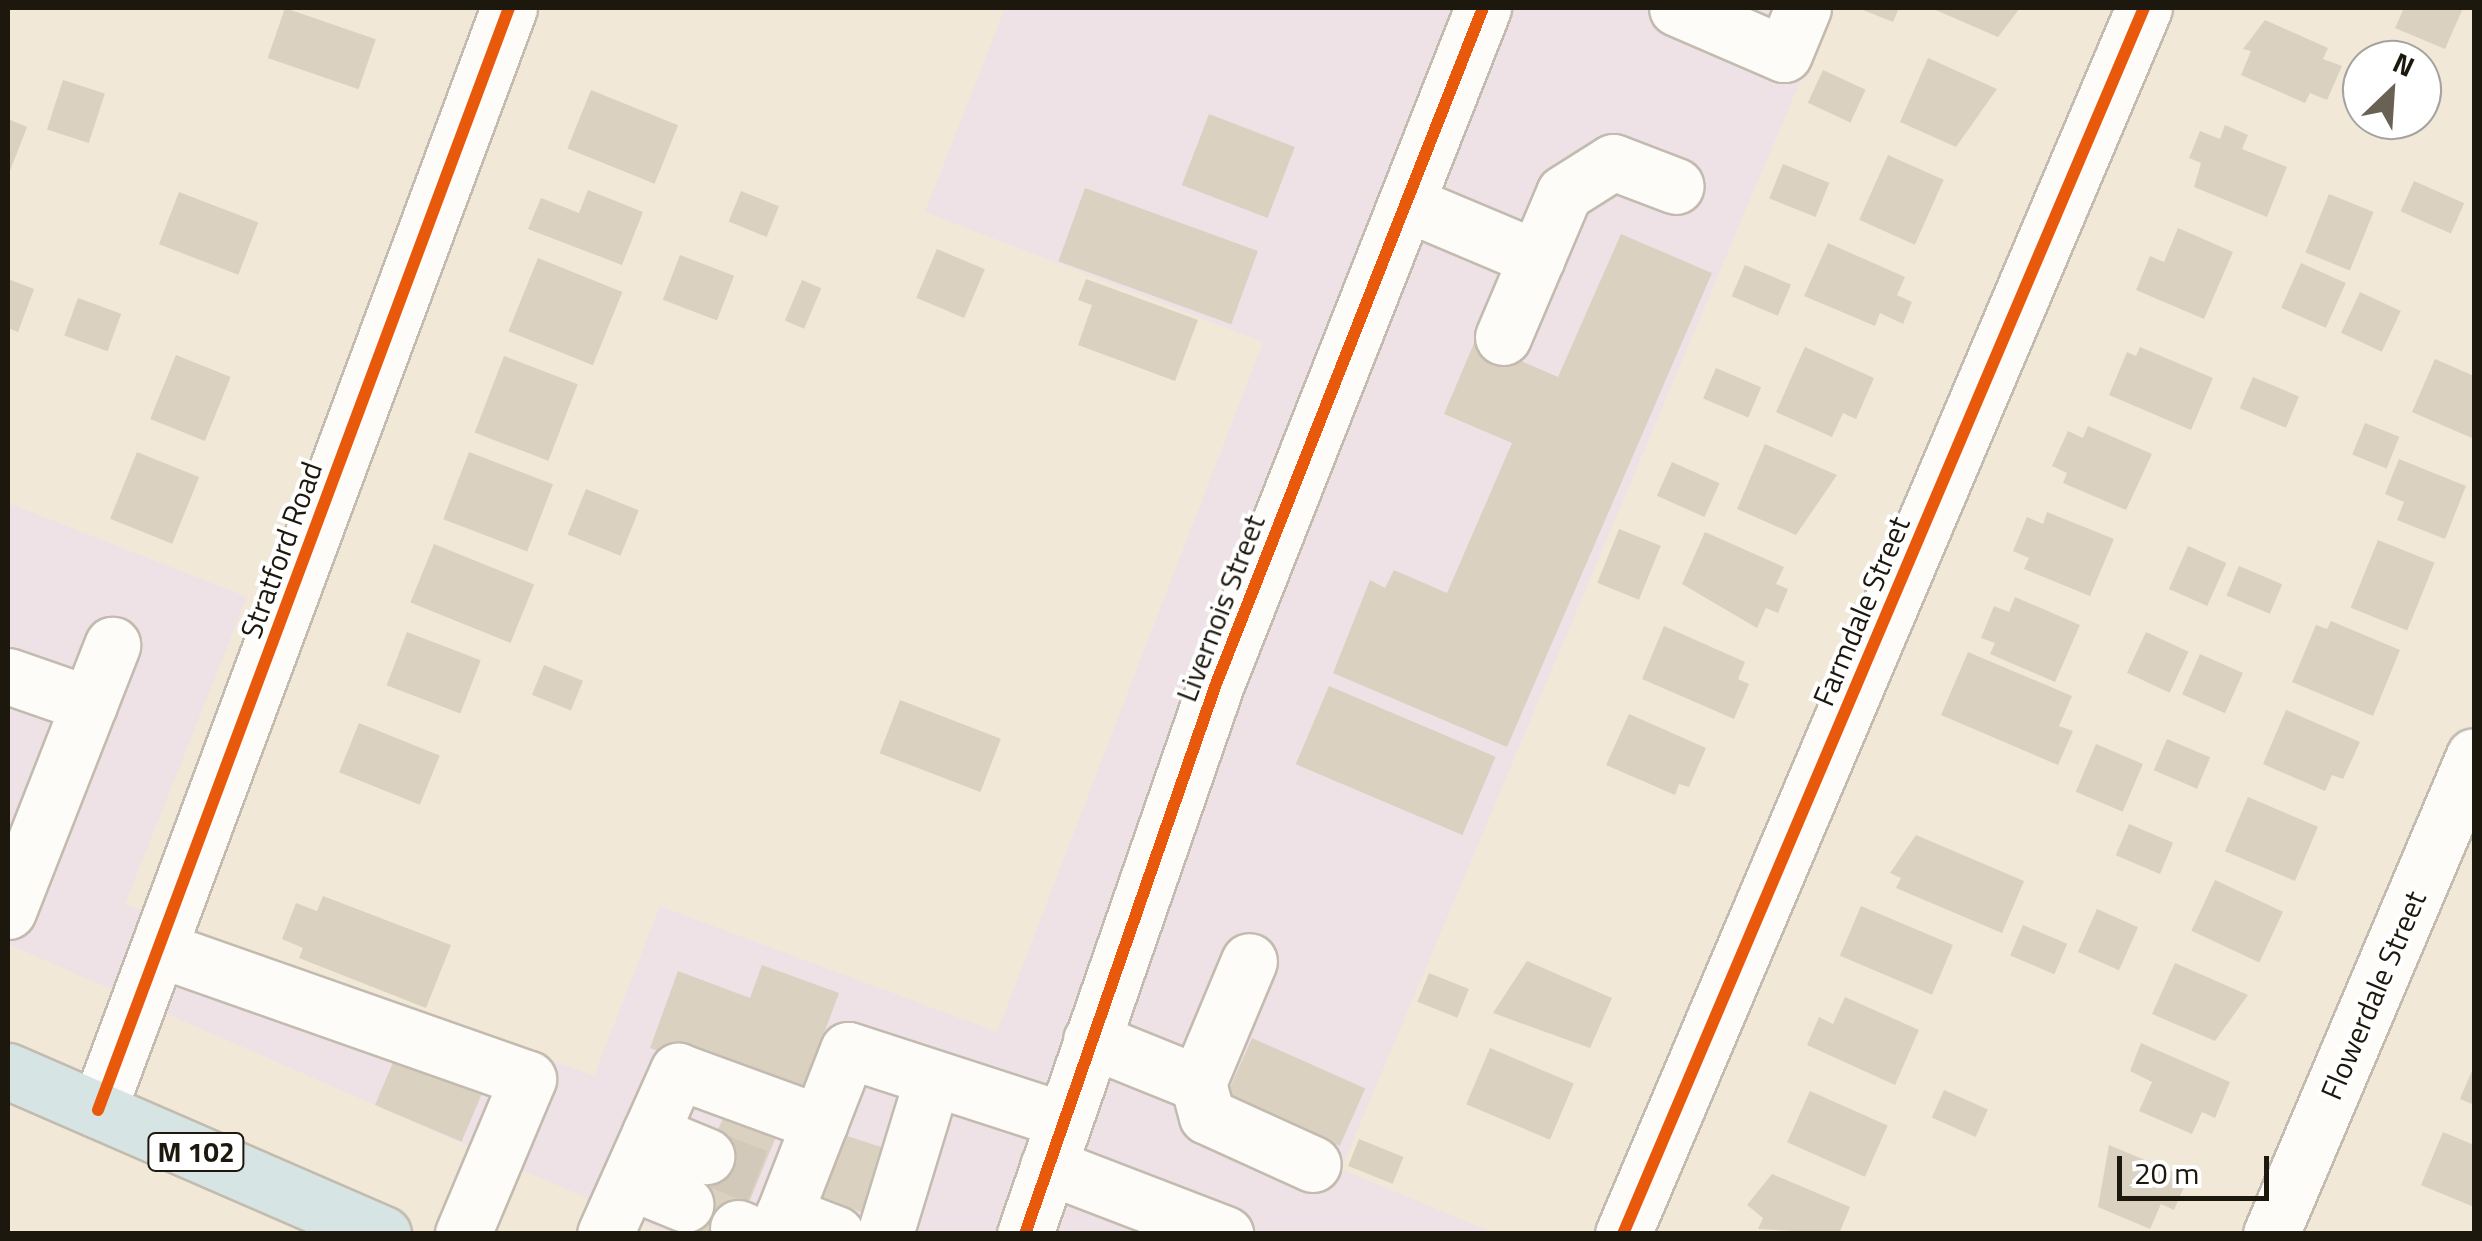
<!DOCTYPE html>
<html>
<head>
<meta charset="utf-8">
<style>
  body { margin:0 }
  #map { position:relative; width:2482px; height:1241px; overflow:hidden; background:#f2e8d8; font-family:"Titillium Web",sans-serif }
  div>[style] { position:absolute }
  [style*='--x'] { left:calc(var(--x)*1px); top:calc(var(--y)*1px); width:calc(var(--w)*1px); rotate:calc(var(--a)*1deg) }
  .commercial>* { inset:0; background:#eee2e6 }
  .building>* { inset:0; background:#dbd1c0; transform-origin:0 0 }
  .minor-tunnel>* { height:55px; margin-top:-27.5px; transform-origin:0; background:repeating-linear-gradient(90deg,#d2c9ba 0 55px,transparent 0 83px) }
  .roads { filter:drop-shadow(2px 0 #c3bbaf) drop-shadow(-2px 0 #c3bbaf) drop-shadow(0 2px #c3bbaf) drop-shadow(0 -2px #c3bbaf) }
  .minor>* { height:55px; margin:-27.5px; padding:0 27.5px; transform-origin:27.5px; border-radius:27.5px; background:#fdfcf9 }
  .highway>* { height:55px; margin:-27.5px; padding:0 27.5px; transform-origin:27.5px; border-radius:27.5px; background:#d6e5e3 }
  .cycleway>* { height:12px; margin:-6px; padding:0 6px; transform-origin:6px; border-radius:6px; background:#e8590c }
  span { translate:-50% -50%; white-space:nowrap; text-align:center; line-height:1.15; -webkit-text-stroke:8px #fff; paint-order:stroke }
  .shield-label span { padding:2px 8px; background:#fff; border:2px solid; border-radius:8px; -webkit-text-stroke-width:0 }
  .shield-label { font-size:28px; color:#1d180d; font-weight:700 }
  .street-label { font-size:30px; color:#1d180d }
  .frame { position:absolute; inset:0; border:10px solid #1d180d; pointer-events:none }
  .north { position:absolute; left:2342px; top:40px; width:100px; height:100px; box-sizing:border-box; background:#fff; border:2px solid #a5a39e; border-radius:50%; rotate:25deg; font-size:28px; font-weight:700; line-height:40px; text-align:center; color:#1d180d }
  .north::after { content:''; display:block; margin:auto; width:35px; height:45px; background:#686154; clip-path:polygon(50% 0,100% 100%,50% 72%,0 100%) }
  .scale { position:absolute; left:2117px; top:1156px; width:152px; height:45px; box-sizing:border-box; border:5px solid #1d180d; border-top:0; padding-left:12px; font-size:30px; line-height:35px; white-space:nowrap; color:#1d180d; -webkit-text-stroke:8px #fff; paint-order:stroke }
</style>
</head>
<body>
<div id="map">
  <div class="commercial">
    <div style="clip-path:polygon(1005px 8px,1831px 8px,1341px 1169px,1494px 1233px,666px 1233px,8px 944px,8px 503px,247px 597px,125px 904px,594px 1076px,660px 906px,997px 1032px,1263px 342px,925px 212px)"></div>
  </div>
  <div class="building">
    <div style="left:285px;top:8px;width:96px;height:53px;rotate:19deg"></div>
    <div style="clip-path:polygon(1858px 8px,1899px 8px,1893px 22px)"></div>
    <div style="clip-path:polygon(1931px 8px,2020px 8px,1998px 37px)"></div>
    <div style="clip-path:polygon(2404px 8px,2463px 8px,2445px 49px,2395px 28px)"></div>
    <div style="clip-path:polygon(2265px 20px,2328px 48px,2323px 59px,2342px 66px,2327px 100px,2310px 93px,2305px 103px,2241px 75px,2251px 51px,2243px 49px)"></div>
    <div style="clip-path:polygon(1928px 58px,1997px 89px,1956px 147px,1900px 122px)"></div>
    <div style="left:1823px;top:70px;width:47px;height:36px;rotate:25deg"></div>
    <div style="left:63px;top:80px;width:44px;height:52px;rotate:18deg"></div>
    <div style="left:591px;top:90px;width:94px;height:63px;rotate:22deg"></div>
    <div style="left:1209px;top:114px;width:92px;height:76px;rotate:21deg"></div>
    <div style="clip-path:polygon(8px 119px,27px 127px,8px 176px)"></div>
    <div style="clip-path:polygon(2225px 125px,2248px 135px,2242px 149px,2287px 167px,2267px 217px,2194px 187px,2201px 163px,2189px 158px,2200px 131px,2220px 139px)"></div>
    <div style="left:1888px;top:155px;width:61px;height:71px;rotate:24deg"></div>
    <div style="left:1783px;top:164px;width:50px;height:37px;rotate:22deg"></div>
    <div style="left:2414px;top:181px;width:55px;height:33px;rotate:24deg"></div>
    <div style="left:1085px;top:188px;width:184px;height:78px;rotate:20deg"></div>
    <div style="clip-path:polygon(588px 190px,643px 212px,622px 265px,528px 229px,541px 198px,579px 213px)"></div>
    <div style="left:741px;top:191px;width:41px;height:33px;rotate:22deg"></div>
    <div style="left:179px;top:192px;width:85px;height:56px;rotate:21deg"></div>
    <div style="left:2329px;top:194px;width:48px;height:63px;rotate:22deg"></div>
    <div style="clip-path:polygon(2178px 228px,2233px 252px,2204px 319px,2136px 290px,2150px 256px,2164px 262px)"></div>
    <div style="clip-path:polygon(1621px 234px,1712px 273px,1507px 747px,1333px 673px,1370px 580px,1385px 588px,1394px 570px,1447px 593px,1512px 443px,1444px 414px,1475px 341px,1558px 377px)"></div>
    <div style="clip-path:polygon(1828px 243px,1905px 277px,1897px 295px,1912px 302px,1903px 324px,1880px 313px,1875px 326px,1804px 296px)"></div>
    <div style="left:937px;top:249px;width:52px;height:53px;rotate:23deg"></div>
    <div style="left:680px;top:255px;width:58px;height:48px;rotate:21deg"></div>
    <div style="left:538px;top:258px;width:91px;height:79px;rotate:22deg"></div>
    <div style="left:2301px;top:263px;width:49px;height:49px;rotate:24deg"></div>
    <div style="left:1745px;top:265px;width:50px;height:34px;rotate:23deg"></div>
    <div style="clip-path:polygon(8px 279px,34px 289px,18px 332px,8px 328px)"></div>
    <div style="clip-path:polygon(1086px 279px,1198px 320px,1175px 381px,1078px 345px,1092px 305px,1078px 300px)"></div>
    <div style="left:802px;top:280px;width:21px;height:44px;rotate:23deg"></div>
    <div style="left:2360px;top:292px;width:45px;height:45px;rotate:25deg"></div>
    <div style="left:78px;top:298px;width:46px;height:40px;rotate:20deg"></div>
    <div style="clip-path:polygon(1805px 347px,1874px 378px,1856px 419px,1843px 413px,1832px 437px,1776px 412px)"></div>
    <div style="clip-path:polygon(2140px 347px,2213px 378px,2191px 430px,2109px 395px,2127px 352px,2136px 356px)"></div>
    <div style="left:176px;top:355px;width:59px;height:69px;rotate:22deg"></div>
    <div style="left:504px;top:356px;width:79px;height:82px;rotate:21deg"></div>
    <div style="clip-path:polygon(2435px 359px,2474px 376px,2474px 439px,2412px 412px)"></div>
    <div style="left:1716px;top:368px;width:49px;height:33px;rotate:23deg"></div>
    <div style="left:2253px;top:377px;width:50px;height:34px;rotate:23deg"></div>
    <div style="left:2365px;top:423px;width:37px;height:34px;rotate:22deg"></div>
    <div style="clip-path:polygon(2088px 426px,2152px 454px,2126px 510px,2063px 483px,2067px 473px,2052px 466px,2068px 431px,2083px 438px)"></div>
    <div style="clip-path:polygon(1765px 444px,1837px 475px,1796px 535px,1737px 509px)"></div>
    <div style="left:137px;top:452px;width:67px;height:72px;rotate:22deg"></div>
    <div style="left:469px;top:452px;width:90px;height:72px;rotate:21deg"></div>
    <div style="clip-path:polygon(2399px 459px,2466px 486px,2445px 539px,2397px 520px,2404px 502px,2385px 494px)"></div>
    <div style="left:1672px;top:462px;width:52px;height:37px;rotate:24deg"></div>
    <div style="left:586px;top:489px;width:57px;height:49px;rotate:22deg"></div>
    <div style="clip-path:polygon(2047px 512px,2114px 539px,2090px 596px,2024px 569px,2029px 558px,2013px 551px,2027px 517px,2043px 524px)"></div>
    <div style="left:1619px;top:529px;width:45px;height:58px;rotate:22deg"></div>
    <div style="clip-path:polygon(1705px 532px,1784px 567px,1776px 584px,1788px 589px,1778px 613px,1766px 608px,1757px 628px,1682px 584px)"></div>
    <div style="left:2378px;top:540px;width:61px;height:73px;rotate:22deg"></div>
    <div style="left:434px;top:544px;width:108px;height:63px;rotate:22deg"></div>
    <div style="left:2188px;top:546px;width:42px;height:47px;rotate:24deg"></div>
    <div style="left:2239px;top:566px;width:47px;height:32px;rotate:23deg"></div>
    <div style="clip-path:polygon(2015px 597px,2080px 625px,2055px 682px,1990px 654px,1995px 643px,1981px 638px,1994px 606px,2009px 612px)"></div>
    <div style="clip-path:polygon(2331px 621px,2400px 650px,2373px 716px,2292px 682px,2316px 625px,2327px 629px)"></div>
    <div style="clip-path:polygon(1664px 626px,1745px 662px,1738px 679px,1749px 684px,1734px 719px,1642px 679px)"></div>
    <div style="left:407px;top:632px;width:79px;height:57px;rotate:21deg"></div>
    <div style="left:2146px;top:632px;width:47px;height:45px;rotate:25deg"></div>
    <div style="clip-path:polygon(1968px 652px,2072px 696px,2059px 726px,2073px 731px,2058px 765px,1941px 715px)"></div>
    <div style="left:2200px;top:654px;width:47px;height:44px;rotate:24deg"></div>
    <div style="left:544px;top:665px;width:42px;height:32px;rotate:22deg"></div>
    <div style="left:1329px;top:686px;width:181px;height:85px;rotate:23deg"></div>
    <div style="left:900px;top:700px;width:108px;height:57px;rotate:21deg"></div>
    <div style="clip-path:polygon(2286px 710px,2360px 742px,2343px 779px,2332px 775px,2325px 791px,2263px 764px)"></div>
    <div style="clip-path:polygon(1629px 714px,1706px 748px,1689px 787px,1679px 784px,1675px 795px,1606px 765px)"></div>
    <div style="left:359px;top:723px;width:87px;height:53px;rotate:22deg"></div>
    <div style="left:2167px;top:739px;width:47px;height:34px;rotate:23deg"></div>
    <div style="left:2096px;top:744px;width:51px;height:52px;rotate:23deg"></div>
    <div style="left:2248px;top:797px;width:76px;height:59px;rotate:23deg"></div>
    <div style="left:2129px;top:824px;width:48px;height:34px;rotate:23deg"></div>
    <div style="clip-path:polygon(1916px 835px,2024px 881px,2002px 933px,1896px 888px,1901px 878px,1890px 873px)"></div>
    <div style="left:2215px;top:880px;width:75px;height:56px;rotate:25deg"></div>
    <div style="clip-path:polygon(323px 896px,451px 945px,426px 1008px,299px 958px,303px 948px,282px 939px,296px 903px,317px 911px)"></div>
    <div style="left:1861px;top:906px;width:100px;height:54px;rotate:23deg"></div>
    <div style="left:2097px;top:909px;width:45px;height:47px;rotate:24deg"></div>
    <div style="left:2023px;top:925px;width:48px;height:33px;rotate:23deg"></div>
    <div style="clip-path:polygon(1527px 961px,1612px 998px,1590px 1048px,1493px 1013px)"></div>
    <div style="clip-path:polygon(2175px 963px,2248px 995px,2215px 1041px,2152px 1014px)"></div>
    <div style="clip-path:polygon(762px 965px,839px 993px,798px 1103px,650px 1048px,678px 971px,750px 998px)"></div>
    <div style="left:1429px;top:973px;width:43px;height:31px;rotate:22deg"></div>
    <div style="clip-path:polygon(1845px 997px,1919px 1030px,1895px 1085px,1807px 1045px,1819px 1017px,1833px 1024px)"></div>
    <div style="left:1252px;top:1038px;width:124px;height:63px;rotate:24deg"></div>
    <div style="clip-path:polygon(2141px 1043px,2230px 1082px,2215px 1118px,2202px 1112px,2192px 1134px,2139px 1111px,2152px 1082px,2130px 1071px)"></div>
    <div style="left:400px;top:1046px;width:94px;height:64px;rotate:23deg"></div>
    <div style="left:1490px;top:1048px;width:91px;height:61px;rotate:23deg"></div>
    <div style="clip-path:polygon(2474px 1066px,2474px 1105px,2460px 1099px)"></div>
    <div style="left:1944px;top:1090px;width:48px;height:30px;rotate:24deg"></div>
    <div style="left:1810px;top:1091px;width:85px;height:56px;rotate:24deg"></div>
    <div style="clip-path:polygon(729px 1105px,780px 1127px,736px 1234px,708px 1234px,678px 1220px)"></div>
    <div style="left:835px;top:1132px;width:55px;height:68px;rotate:18deg"></div>
    <div style="clip-path:polygon(2443px 1132px,2474px 1145px,2474px 1207px,2421px 1185px)"></div>
    <div style="left:1359px;top:1139px;width:48px;height:29px;rotate:22deg"></div>
    <div style="clip-path:polygon(2109px 1145px,2188px 1178px,2174px 1210px,2161px 1204px,2150px 1229px,2098px 1207px)"></div>
    <div style="clip-path:polygon(1772px 1174px,1850px 1207px,1839px 1234px,1758px 1229px,1763px 1218px,1747px 1205px)"></div>
  </div>
  <div class="minor-tunnel">
    <div style="--x:706;--y:1156;--w:57;--a:21.6"></div>
  </div>
  <div class="roads">
    <div class="minor">
      <div style="--x:1677;--y:8;--w:116;--a:23.3"></div>
      <div style="--x:1784;--y:54;--w:50;--a:-67.6"></div>
      <div style="--x:1406;--y:203;--w:142;--a:22.8"></div>
      <div style="--x:1503;--y:337;--w:156;--a:-67"></div>
      <div style="--x:1564;--y:193;--w:58;--a:-32.3"></div>
      <div style="--x:1613;--y:162;--w:67;--a:20.9"></div>
      <div style="--x:8;--y:676;--w:86;--a:19.1"></div>
      <div style="--x:8;--y:911;--w:286;--a:-68.6"></div>
      <div style="--x:159;--y:949;--w:391;--a:19.4"></div>
      <div style="--x:528;--y:1079;--w:168;--a:112.8"></div>
      <div style="--x:1091;--y:1040;--w:115;--a:21.9"></div>
      <div style="--x:1198;--y:1083;--w:34;--a:75"></div>
      <div style="--x:1207;--y:1116;--w:116;--a:24.4"></div>
      <div style="--x:1198;--y:1083;--w:132;--a:-67.3"></div>
      <div style="--x:98;--y:1110;--w:1176;--a:-69.55"></div>
      <div style="--x:650;--y:1133;--w:61;--a:22.3"></div>
      <div style="--x:1048;--y:1166;--w:190;--a:21"></div>
      <div style="--x:629;--y:1181;--w:61;--a:22.3"></div>
      <div style="--x:738;--y:1228;--w:15;--a:23"></div>
      <div style="--x:605;--y:1234;--w:179;--a:-65.9"></div>
      <div style="--x:678;--y:1071;--w:151;--a:20.1"></div>
      <div style="--x:836;--y:1234;--w:56;--a:-159"></div>
      <div style="--x:784;--y:1214;--w:176;--a:-68.7"></div>
      <div style="--x:848;--y:1050;--w:227;--a:18"></div>
      <div style="--x:885;--y:1234;--w:161;--a:-73"></div>
      <div style="--x:1025;--y:1234;--w:582;--a:-70.85"></div>
      <div style="--x:1216;--y:684;--w:727;--a:-68.45"></div>
      <div style="--x:1623;--y:1234;--w:1332;--a:-66.98"></div>
      <div style="--x:2271;--y:1234;--w:519;--a:-66.99"></div>
    </div>
    <div class="highway">
      <div style="--x:8;--y:1071;--w:409;--a:23.5"></div>
    </div>
  </div>
  <div class="cycleway">
    <div style="--x:98;--y:1110;--w:1176;--a:-69.55"></div>
    <div style="--x:1025;--y:1234;--w:582;--a:-70.85"></div>
    <div style="--x:1216;--y:684;--w:727;--a:-68.45"></div>
    <div style="--x:1623;--y:1234;--w:1332;--a:-66.98"></div>
  </div>
  <div class="shield-label">
    <span style="left:196px;top:1152px">M 102</span>
  </div>
  <div class="street-label">
    <span style="left:281px;top:550px;rotate:-70deg">Stratford Road</span>
    <span style="left:1220px;top:608px;rotate:-69deg">Livernois Street</span>
    <span style="left:1861px;top:611px;rotate:-67deg">Farmdale Street</span>
    <span style="left:2373px;top:995px;rotate:-67deg">Flowerdale Street</span>
  </div>
  <div class="frame"></div>
  <div class="north">N</div>
  <div class="scale">20 m</div>
</div>
</body>
</html>
